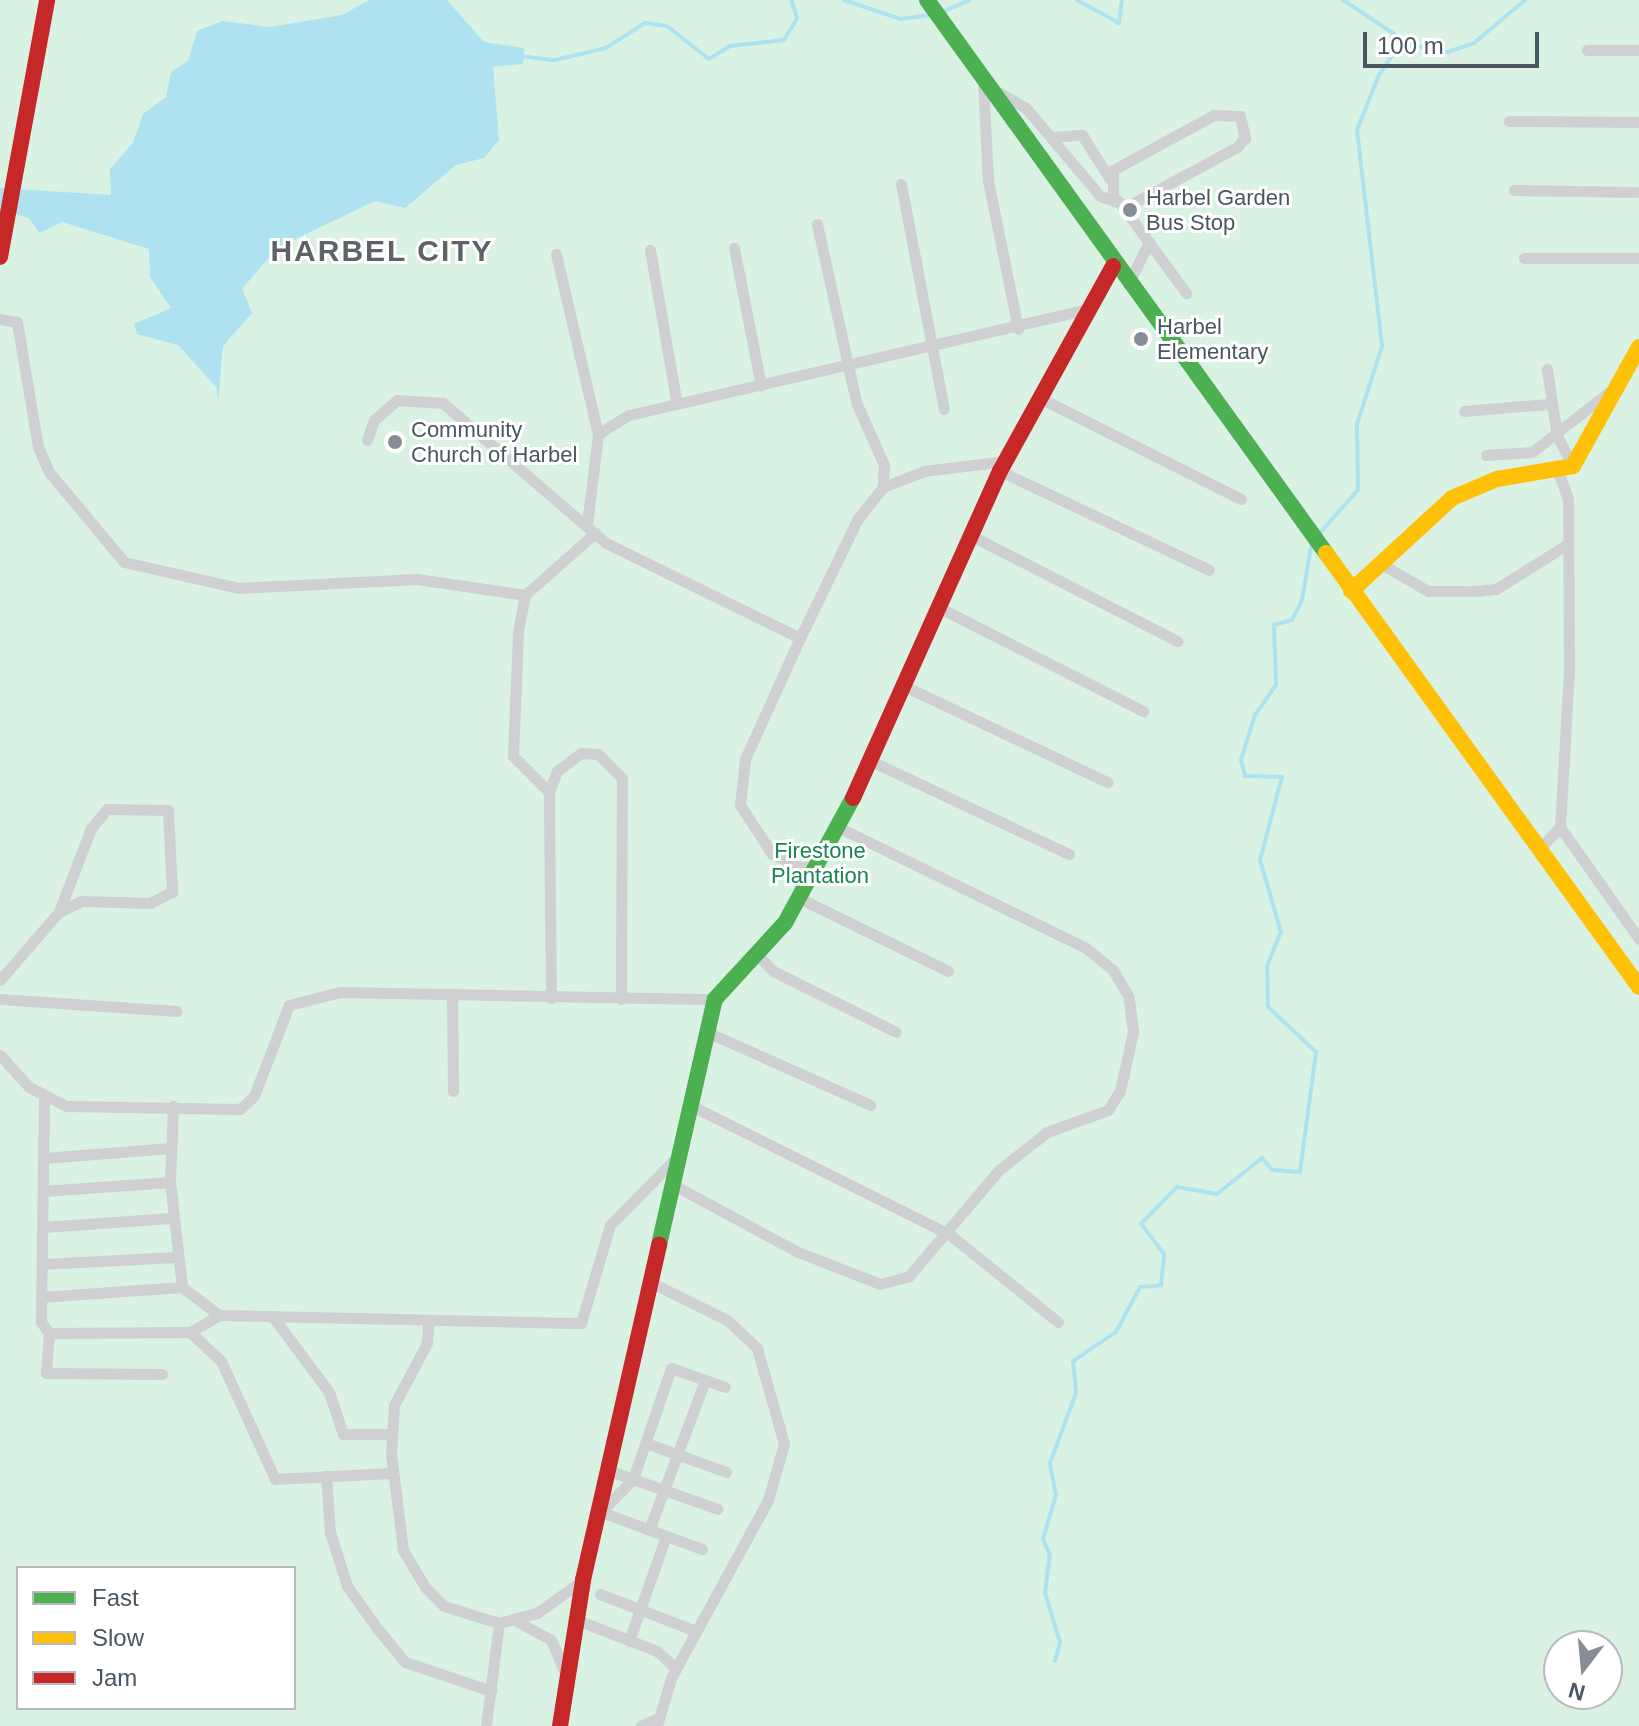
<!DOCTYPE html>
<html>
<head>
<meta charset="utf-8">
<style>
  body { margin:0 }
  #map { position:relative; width:1639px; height:1726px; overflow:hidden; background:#f4f4f4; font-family:Helvetica,sans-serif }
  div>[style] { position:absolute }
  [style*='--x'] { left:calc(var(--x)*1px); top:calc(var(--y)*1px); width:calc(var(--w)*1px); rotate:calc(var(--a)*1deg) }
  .green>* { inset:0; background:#d9f2e3 }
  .water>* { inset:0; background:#aee2f0 }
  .stream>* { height:4px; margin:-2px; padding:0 2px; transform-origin:2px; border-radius:2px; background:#aee2f0 }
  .street>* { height:11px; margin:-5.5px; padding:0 5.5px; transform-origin:5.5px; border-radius:5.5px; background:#ced0d2 }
  .fast>* { height:16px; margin:-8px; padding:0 8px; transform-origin:8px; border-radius:8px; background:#4caf50 }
  .slow>* { height:16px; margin:-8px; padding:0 8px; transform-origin:8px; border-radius:8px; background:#ffc107 }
  .jam>* { height:16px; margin:-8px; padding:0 8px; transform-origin:8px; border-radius:8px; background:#c62828 }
  .dots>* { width:22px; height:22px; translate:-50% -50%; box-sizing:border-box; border:4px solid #fff; border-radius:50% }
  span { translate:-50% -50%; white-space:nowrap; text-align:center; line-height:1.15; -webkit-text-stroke:6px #fff; paint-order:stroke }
  .poi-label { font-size:22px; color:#4a5661 }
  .left { translate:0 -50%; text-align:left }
  .park-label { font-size:22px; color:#17864f }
  .district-label { font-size:30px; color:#5f6368; font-weight:700; letter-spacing:2px }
  .legend { position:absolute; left:16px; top:1566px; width:280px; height:144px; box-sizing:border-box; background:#fff; border:2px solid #b7bbc0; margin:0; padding:10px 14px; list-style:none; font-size:24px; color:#4a5661 }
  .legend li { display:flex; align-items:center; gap:16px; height:40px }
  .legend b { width:40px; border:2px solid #b7bbc0 }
  .north { position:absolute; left:1543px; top:1630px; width:80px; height:80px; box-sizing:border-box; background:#fff; border:2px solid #b7bbc0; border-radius:50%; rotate:196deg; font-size:22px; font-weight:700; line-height:32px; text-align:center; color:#4a5661 }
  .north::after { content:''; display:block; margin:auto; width:28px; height:36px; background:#868d94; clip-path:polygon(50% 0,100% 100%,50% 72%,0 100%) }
  .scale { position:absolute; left:1363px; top:32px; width:176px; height:36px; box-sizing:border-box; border:4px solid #4a5661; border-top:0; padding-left:10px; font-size:24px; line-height:28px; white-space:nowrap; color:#4a5661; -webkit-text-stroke:6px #fff; paint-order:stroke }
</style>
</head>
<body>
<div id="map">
  <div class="green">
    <div style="clip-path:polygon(evenodd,0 0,1639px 0,1639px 1726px,0 1726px,0 0,18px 1568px,294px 1568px,294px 1708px,18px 1708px,18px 1568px,0 0,1559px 1646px,1607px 1646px,1607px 1694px,1559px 1694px,1559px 1646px)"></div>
  </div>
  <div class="water">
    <div style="clip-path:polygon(369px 0,447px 0,484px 42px,524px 48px,523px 64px,493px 67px,499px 140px,484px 158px,456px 165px,405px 208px,375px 201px,277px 248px,242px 289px,252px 313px,223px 346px,218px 402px,217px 388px,178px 345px,137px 334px,134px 324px,171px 308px,150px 277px,149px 249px,62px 222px,39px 233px,29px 218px,0 210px,0 188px,111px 195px,110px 169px,133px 143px,143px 114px,166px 97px,171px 72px,188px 61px,197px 31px,223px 21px,270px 27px,342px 15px)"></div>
  </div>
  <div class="stream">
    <div style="--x:844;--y:0;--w:59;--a:18.7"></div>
    <div style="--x:900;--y:19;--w:34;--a:-7"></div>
    <div style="--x:1077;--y:0;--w:48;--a:28.7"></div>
    <div style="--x:1119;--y:23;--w:23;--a:-83"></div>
    <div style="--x:1343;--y:0;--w:82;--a:33.5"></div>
    <div style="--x:1411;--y:45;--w:38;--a:11"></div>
    <div style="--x:1448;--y:52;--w:28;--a:-19"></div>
    <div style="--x:1474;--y:43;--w:67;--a:-40.1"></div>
    <div style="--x:942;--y:12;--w:30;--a:-23"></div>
    <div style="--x:520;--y:56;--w:35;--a:7"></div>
    <div style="--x:555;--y:60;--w:52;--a:-13.2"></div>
    <div style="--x:606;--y:48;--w:46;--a:-32.7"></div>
    <div style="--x:645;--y:23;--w:22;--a:8"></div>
    <div style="--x:667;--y:26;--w:53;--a:38.2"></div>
    <div style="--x:709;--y:59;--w:25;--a:-32"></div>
    <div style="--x:730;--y:46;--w:54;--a:-6.3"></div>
    <div style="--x:784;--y:40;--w:26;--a:-59"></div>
    <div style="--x:797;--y:18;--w:19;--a:-108"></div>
    <div style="--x:1318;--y:535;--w:60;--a:-48.4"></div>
    <div style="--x:1358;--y:490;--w:66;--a:-90.9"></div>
    <div style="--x:1357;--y:424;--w:82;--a:-72.2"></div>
    <div style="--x:1382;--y:346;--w:217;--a:-96.6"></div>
    <div style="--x:1357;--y:130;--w:59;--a:-68.2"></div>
    <div style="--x:1379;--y:75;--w:25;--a:-56"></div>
    <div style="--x:1393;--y:54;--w:20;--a:-27"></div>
    <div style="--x:1055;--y:1661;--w:20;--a:-75"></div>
    <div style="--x:1060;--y:1642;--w:51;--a:-107"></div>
    <div style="--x:1045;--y:1593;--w:38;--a:-83"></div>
    <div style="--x:1050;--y:1555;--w:17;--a:-114"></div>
    <div style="--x:1043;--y:1539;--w:46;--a:-73.5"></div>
    <div style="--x:1056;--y:1495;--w:33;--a:-101"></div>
    <div style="--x:1050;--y:1463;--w:75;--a:-69.6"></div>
    <div style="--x:1076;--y:1393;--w:32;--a:-95"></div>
    <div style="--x:1073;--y:1361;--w:52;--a:-34"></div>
    <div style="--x:1116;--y:1332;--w:51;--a:-61.9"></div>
    <div style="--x:1140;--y:1287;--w:21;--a:-5"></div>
    <div style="--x:1161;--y:1285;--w:31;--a:-84"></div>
    <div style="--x:1164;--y:1254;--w:38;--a:-127"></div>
    <div style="--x:1141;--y:1224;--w:52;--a:-45.8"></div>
    <div style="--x:1177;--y:1187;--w:41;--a:9.9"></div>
    <div style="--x:1217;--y:1194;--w:58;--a:-38.7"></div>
    <div style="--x:1262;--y:1158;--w:16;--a:50"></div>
    <div style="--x:1272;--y:1170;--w:28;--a:4"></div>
    <div style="--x:1300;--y:1172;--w:121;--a:-82.4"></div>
    <div style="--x:1316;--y:1052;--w:66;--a:-136.8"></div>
    <div style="--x:1268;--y:1007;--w:41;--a:-91.4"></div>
    <div style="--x:1267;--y:966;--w:37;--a:-68"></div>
    <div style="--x:1281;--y:932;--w:75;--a:-106.3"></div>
    <div style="--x:1260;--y:860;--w:86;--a:-75.2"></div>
    <div style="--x:1282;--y:777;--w:37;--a:-178"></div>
    <div style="--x:1245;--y:776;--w:16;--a:-104"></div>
    <div style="--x:1241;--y:760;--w:47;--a:-72.7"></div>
    <div style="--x:1255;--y:715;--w:37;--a:-55"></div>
    <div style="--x:1276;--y:685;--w:60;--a:-91.9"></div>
    <div style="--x:1274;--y:625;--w:19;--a:-16"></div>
    <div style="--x:1292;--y:620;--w:22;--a:-63"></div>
    <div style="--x:1302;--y:600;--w:60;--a:-80.4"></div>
  </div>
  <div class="street">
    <div style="--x:1587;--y:50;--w:52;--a:0"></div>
    <div style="--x:983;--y:82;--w:99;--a:87.1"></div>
    <div style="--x:988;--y:181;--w:151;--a:78.5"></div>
    <div style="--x:993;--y:89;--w:38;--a:30"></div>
    <div style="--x:1026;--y:108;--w:115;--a:49.9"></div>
    <div style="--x:1100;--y:196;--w:21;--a:19"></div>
    <div style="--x:1120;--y:203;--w:112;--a:53.7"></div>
    <div style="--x:1509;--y:121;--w:130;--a:0.4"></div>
    <div style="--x:1051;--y:137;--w:31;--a:-4"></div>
    <div style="--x:1082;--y:135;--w:52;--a:57.5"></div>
    <div style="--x:901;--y:184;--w:229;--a:79.2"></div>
    <div style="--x:1514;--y:190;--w:125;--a:0.9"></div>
    <div style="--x:1120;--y:203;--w:10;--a:-135"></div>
    <div style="--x:1113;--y:196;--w:26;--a:-90"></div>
    <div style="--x:1113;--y:170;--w:115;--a:-28.6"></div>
    <div style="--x:1214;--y:115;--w:26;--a:2"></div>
    <div style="--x:1240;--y:116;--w:23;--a:77"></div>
    <div style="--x:1245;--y:138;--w:12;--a:132"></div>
    <div style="--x:1237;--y:147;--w:128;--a:151.6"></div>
    <div style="--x:817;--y:224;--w:182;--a:77.6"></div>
    <div style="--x:856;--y:402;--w:69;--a:66"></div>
    <div style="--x:884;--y:465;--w:22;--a:93"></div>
    <div style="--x:734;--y:248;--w:140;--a:78.9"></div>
    <div style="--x:650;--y:250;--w:156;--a:80.1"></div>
    <div style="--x:556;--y:254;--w:185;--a:76.9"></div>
    <div style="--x:598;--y:434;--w:92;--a:96.9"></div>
    <div style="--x:1524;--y:258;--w:115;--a:0"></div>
    <div style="--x:1128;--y:284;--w:47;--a:-63.4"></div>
    <div style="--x:0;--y:319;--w:17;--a:10"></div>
    <div style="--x:17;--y:322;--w:127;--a:80.5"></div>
    <div style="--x:38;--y:447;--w:27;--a:66"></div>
    <div style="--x:49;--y:472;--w:117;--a:50.2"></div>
    <div style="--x:124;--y:562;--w:117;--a:12.8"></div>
    <div style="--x:238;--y:588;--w:179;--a:-2.9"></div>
    <div style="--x:417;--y:579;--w:109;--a:8.4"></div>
    <div style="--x:1547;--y:369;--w:68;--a:81.5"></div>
    <div style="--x:1557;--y:436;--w:34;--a:62"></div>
    <div style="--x:1038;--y:397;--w:227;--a:26.7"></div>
    <div style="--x:1464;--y:411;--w:84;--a:-4.8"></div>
    <div style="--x:598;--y:434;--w:36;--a:-32"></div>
    <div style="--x:629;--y:415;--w:472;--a:-13"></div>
    <div style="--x:367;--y:440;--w:21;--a:-71"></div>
    <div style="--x:374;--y:420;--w:30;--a:-41"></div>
    <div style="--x:397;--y:400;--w:46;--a:3.7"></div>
    <div style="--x:443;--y:403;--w:215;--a:40.7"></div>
    <div style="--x:606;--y:543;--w:216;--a:26.1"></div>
    <div style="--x:1486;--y:455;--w:46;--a:-3.7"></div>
    <div style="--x:1532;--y:452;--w:103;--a:-37.9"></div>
    <div style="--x:1000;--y:471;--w:231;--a:25.3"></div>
    <div style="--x:970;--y:535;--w:233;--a:27.1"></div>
    <div style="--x:1385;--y:566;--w:50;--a:30.2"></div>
    <div style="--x:1428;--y:591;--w:48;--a:0"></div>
    <div style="--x:1476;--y:591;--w:20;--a:-6"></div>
    <div style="--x:1496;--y:589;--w:85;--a:-32"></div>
    <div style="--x:940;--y:608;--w:228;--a:26.9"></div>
    <div style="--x:904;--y:686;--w:225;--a:25.3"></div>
    <div style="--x:871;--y:761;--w:219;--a:25.2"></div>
    <div style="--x:549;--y:792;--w:51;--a:-135"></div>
    <div style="--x:513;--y:756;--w:125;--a:-87.7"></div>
    <div style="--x:518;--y:631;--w:37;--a:-79"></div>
    <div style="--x:525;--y:595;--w:94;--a:-41.5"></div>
    <div style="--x:1560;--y:827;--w:137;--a:54.8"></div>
    <div style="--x:1539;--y:849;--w:30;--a:-46"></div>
    <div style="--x:1560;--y:827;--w:155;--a:-86.7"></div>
    <div style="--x:1569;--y:672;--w:173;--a:-90.3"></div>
    <div style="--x:1568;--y:499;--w:27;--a:-110"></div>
    <div style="--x:818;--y:866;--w:19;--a:177"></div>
    <div style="--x:799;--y:867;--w:30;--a:-154"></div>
    <div style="--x:772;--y:854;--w:59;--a:-123.1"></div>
    <div style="--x:740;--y:805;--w:46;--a:-83.8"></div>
    <div style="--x:745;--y:759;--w:133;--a:-65.6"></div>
    <div style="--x:800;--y:638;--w:131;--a:-64.2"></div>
    <div style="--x:857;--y:520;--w:42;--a:-51.8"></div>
    <div style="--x:883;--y:487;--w:44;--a:-21.3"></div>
    <div style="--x:924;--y:471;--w:83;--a:-7"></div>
    <div style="--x:799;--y:898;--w:166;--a:26.1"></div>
    <div style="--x:757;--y:954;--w:23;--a:47"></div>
    <div style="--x:773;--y:971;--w:137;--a:26.4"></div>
    <div style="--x:0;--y:980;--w:90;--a:-49.1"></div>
    <div style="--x:59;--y:912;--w:25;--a:-26"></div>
    <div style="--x:82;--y:901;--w:68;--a:1.7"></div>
    <div style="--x:150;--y:903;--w:25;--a:-27"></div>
    <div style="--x:172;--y:892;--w:82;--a:-92.8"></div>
    <div style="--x:168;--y:810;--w:61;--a:-179.1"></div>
    <div style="--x:107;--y:809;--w:25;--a:130"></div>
    <div style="--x:91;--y:828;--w:90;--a:110.9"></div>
    <div style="--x:452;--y:995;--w:96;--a:89.4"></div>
    <div style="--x:551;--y:998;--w:206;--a:-90.6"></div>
    <div style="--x:549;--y:792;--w:22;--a:-69"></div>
    <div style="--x:557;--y:771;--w:30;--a:-37"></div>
    <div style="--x:581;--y:753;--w:17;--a:3"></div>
    <div style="--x:598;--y:754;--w:34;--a:45"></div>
    <div style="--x:622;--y:778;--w:221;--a:90.3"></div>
    <div style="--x:0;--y:999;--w:177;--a:3.9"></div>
    <div style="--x:707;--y:1032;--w:179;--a:24.1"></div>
    <div style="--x:0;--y:1055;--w:43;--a:47.8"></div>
    <div style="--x:29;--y:1087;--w:42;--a:27.2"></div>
    <div style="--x:66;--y:1106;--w:174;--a:1"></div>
    <div style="--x:240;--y:1109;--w:19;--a:-43"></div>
    <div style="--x:254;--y:1096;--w:97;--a:-69"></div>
    <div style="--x:289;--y:1005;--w:53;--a:-14.3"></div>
    <div style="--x:340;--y:992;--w:375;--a:1.1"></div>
    <div style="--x:44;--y:1098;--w:224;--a:90.8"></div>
    <div style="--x:41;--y:1322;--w:14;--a:54"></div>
    <div style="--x:49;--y:1333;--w:141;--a:-0.4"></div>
    <div style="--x:190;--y:1332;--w:34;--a:-30"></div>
    <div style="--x:173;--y:1106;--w:76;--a:92.3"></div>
    <div style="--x:170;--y:1182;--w:106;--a:83.5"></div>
    <div style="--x:182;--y:1287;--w:46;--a:37.1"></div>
    <div style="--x:219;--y:1315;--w:362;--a:1.3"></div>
    <div style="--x:581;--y:1323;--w:102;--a:-73.5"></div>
    <div style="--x:610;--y:1225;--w:98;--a:-45.4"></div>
    <div style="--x:696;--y:1108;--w:283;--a:26.5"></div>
    <div style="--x:949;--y:1234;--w:140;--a:38.9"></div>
    <div style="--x:44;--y:1158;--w:127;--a:-4.5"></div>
    <div style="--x:672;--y:1184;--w:143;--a:28.4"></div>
    <div style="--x:798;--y:1252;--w:88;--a:21.3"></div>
    <div style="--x:880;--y:1284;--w:30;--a:-15"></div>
    <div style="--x:909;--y:1276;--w:139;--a:-49.7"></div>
    <div style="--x:999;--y:1170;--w:61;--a:-38.4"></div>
    <div style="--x:1047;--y:1132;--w:65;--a:-19.8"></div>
    <div style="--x:1108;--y:1110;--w:22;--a:-58"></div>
    <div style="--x:1120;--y:1091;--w:60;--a:-77.6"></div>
    <div style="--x:1133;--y:1032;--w:35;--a:-97"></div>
    <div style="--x:1129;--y:997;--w:31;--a:-121"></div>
    <div style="--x:1113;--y:970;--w:35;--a:-141"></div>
    <div style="--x:1086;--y:948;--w:274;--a:-154"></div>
    <div style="--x:43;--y:1191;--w:127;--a:-4.1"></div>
    <div style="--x:43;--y:1227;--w:129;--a:-4"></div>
    <div style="--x:42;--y:1264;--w:135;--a:-3"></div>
    <div style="--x:648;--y:1281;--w:88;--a:26.3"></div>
    <div style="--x:727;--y:1320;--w:41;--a:43"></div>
    <div style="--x:757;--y:1348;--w:100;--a:74.3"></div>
    <div style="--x:784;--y:1444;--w:58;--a:105.9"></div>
    <div style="--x:768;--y:1500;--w:203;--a:118.6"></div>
    <div style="--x:671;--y:1678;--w:50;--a:106.3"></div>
    <div style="--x:41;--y:1297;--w:141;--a:-4.1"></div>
    <div style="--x:273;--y:1317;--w:94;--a:53.3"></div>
    <div style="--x:329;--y:1392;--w:44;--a:71.6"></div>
    <div style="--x:343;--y:1434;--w:49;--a:0"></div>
    <div style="--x:428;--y:1323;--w:20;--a:93"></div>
    <div style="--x:427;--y:1343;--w:70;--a:118"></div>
    <div style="--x:394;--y:1405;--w:49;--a:93.5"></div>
    <div style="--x:391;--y:1454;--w:97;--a:82.9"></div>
    <div style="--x:403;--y:1550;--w:43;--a:59.3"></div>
    <div style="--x:425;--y:1587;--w:27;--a:45"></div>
    <div style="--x:444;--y:1606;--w:58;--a:17.2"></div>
    <div style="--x:499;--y:1623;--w:39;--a:-15"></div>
    <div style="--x:537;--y:1613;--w:57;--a:-35.7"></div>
    <div style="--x:190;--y:1332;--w:42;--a:43.1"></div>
    <div style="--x:221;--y:1361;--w:130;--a:65.4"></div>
    <div style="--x:275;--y:1479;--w:117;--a:-2.9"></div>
    <div style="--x:49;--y:1333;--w:40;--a:94.3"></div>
    <div style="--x:46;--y:1373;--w:116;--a:0.5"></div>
    <div style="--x:646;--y:1443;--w:85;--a:19.9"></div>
    <div style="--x:610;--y:1471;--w:114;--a:19.4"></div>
    <div style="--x:326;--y:1476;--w:56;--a:85.9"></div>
    <div style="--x:330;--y:1532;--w:57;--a:72.5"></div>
    <div style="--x:347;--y:1586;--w:52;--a:54.5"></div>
    <div style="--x:377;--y:1628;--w:44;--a:50.5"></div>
    <div style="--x:405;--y:1662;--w:91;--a:18.6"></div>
    <div style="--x:649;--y:1530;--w:160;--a:-69.5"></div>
    <div style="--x:702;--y:1549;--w:108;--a:-159.9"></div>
    <div style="--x:601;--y:1512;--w:46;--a:-45.9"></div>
    <div style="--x:633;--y:1479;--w:117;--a:-71.1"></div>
    <div style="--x:671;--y:1368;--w:57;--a:19.4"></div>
    <div style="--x:600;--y:1594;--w:103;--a:21.1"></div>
    <div style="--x:513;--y:1619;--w:43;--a:28.9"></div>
    <div style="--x:551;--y:1640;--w:38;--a:67"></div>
    <div style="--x:577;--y:1620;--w:86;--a:21.2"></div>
    <div style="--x:657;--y:1651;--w:26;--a:43"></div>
    <div style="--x:629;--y:1641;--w:111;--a:-70.6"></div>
    <div style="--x:486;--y:1726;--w:104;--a:-82.8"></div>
    <div style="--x:641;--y:1726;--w:17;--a:-25"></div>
  </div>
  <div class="fast">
    <div style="--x:927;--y:0;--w:682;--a:54.19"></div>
    <div style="--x:659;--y:1245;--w:252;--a:-77.2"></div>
    <div style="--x:715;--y:999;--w:103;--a:-47.4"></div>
    <div style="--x:785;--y:923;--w:142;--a:-61.5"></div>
  </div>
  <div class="slow">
    <div style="--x:1326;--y:553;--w:535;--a:54.2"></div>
    <div style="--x:1351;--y:591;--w:137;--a:-42.6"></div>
    <div style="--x:1452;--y:498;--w:49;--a:-22.9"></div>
    <div style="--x:1497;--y:479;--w:77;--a:-9.7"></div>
    <div style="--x:1573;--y:466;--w:136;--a:-61"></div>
  </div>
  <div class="jam">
    <div style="--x:0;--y:257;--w:261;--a:-79.6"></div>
    <div style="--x:853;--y:798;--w:359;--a:-65.8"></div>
    <div style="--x:1000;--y:471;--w:234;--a:-61.1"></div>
    <div style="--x:560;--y:1726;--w:148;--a:-81"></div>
    <div style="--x:583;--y:1580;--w:344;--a:-77.2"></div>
  </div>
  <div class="dots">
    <div style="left:1130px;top:210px;background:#868d94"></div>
    <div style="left:1141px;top:339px;background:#868d94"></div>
    <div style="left:395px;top:442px;background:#868d94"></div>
  </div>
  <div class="poi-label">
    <span class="left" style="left:1146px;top:210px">Harbel Garden<br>Bus Stop</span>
    <span class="left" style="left:1157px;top:339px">Harbel<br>Elementary</span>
    <span class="left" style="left:411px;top:442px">Community<br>Church of Harbel</span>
  </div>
  <div class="park-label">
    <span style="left:820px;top:863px">Firestone<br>Plantation</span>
  </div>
  <div class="district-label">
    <span style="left:382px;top:251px">HARBEL CITY</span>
  </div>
  <ul class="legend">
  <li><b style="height:10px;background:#4caf50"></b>Fast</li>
  <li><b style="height:10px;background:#ffc107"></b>Slow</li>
  <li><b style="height:10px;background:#c62828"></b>Jam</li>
  </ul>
  <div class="north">N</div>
  <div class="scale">100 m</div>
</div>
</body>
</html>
